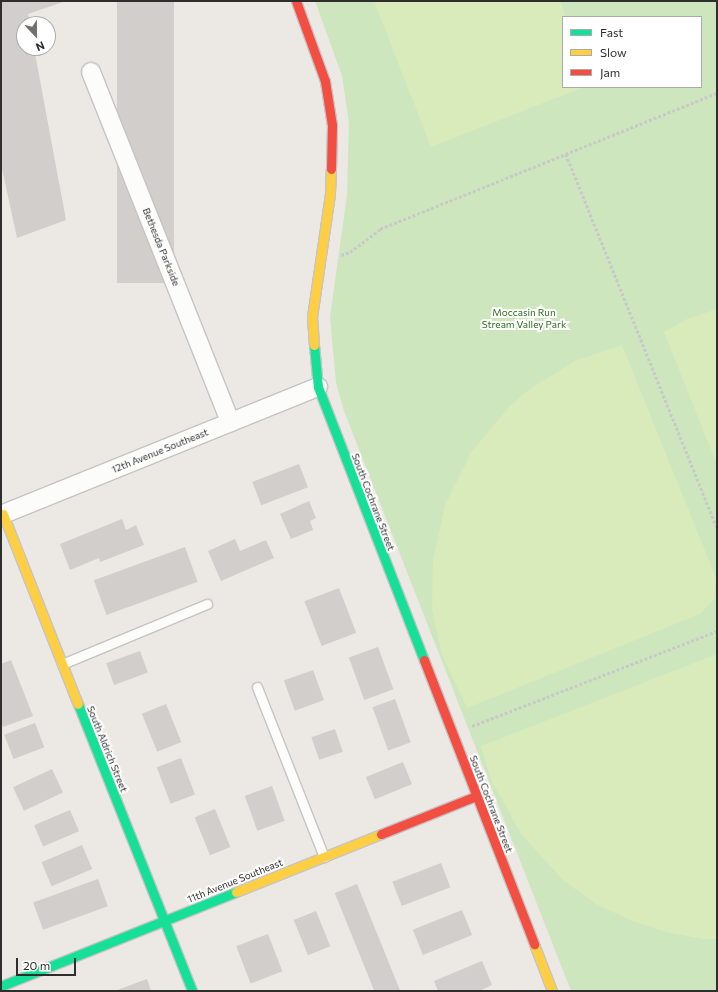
<!DOCTYPE html>
<html>
<head>
<meta charset="utf-8">
<style>
  body { margin:0 }
  #map { position:relative; width:718px; height:992px; overflow:hidden; background:#ece8e4; font-family:Commissioner,sans-serif }
  div>[style] { position:absolute }
  [style*='--x'] { left:calc(var(--x)*1px); top:calc(var(--y)*1px); width:calc(var(--w)*1px); rotate:calc(var(--a)*1deg) }
  .green>* { inset:0; background:#cee6be }
  .pitch>* { inset:0; background:#d9eabb }
  .building>* { inset:0; background:#d1cecb; transform-origin:0 0 }
  .path>* { height:2.5px; margin-top:-1.25px; transform-origin:0; background:repeating-linear-gradient(90deg,#c9c9c8 0 3px,transparent 0 5px) }
  .roads { filter:drop-shadow(1px 0 #c5c4c5) drop-shadow(-1px 0 #c5c4c5) drop-shadow(0 1px #c5c4c5) drop-shadow(0 -1px #c5c4c5) }
  .lane>* { height:9px; margin:-4.5px; padding:0 4.5px; transform-origin:4.5px; border-radius:4.5px; background:#fcfcfb }
  .street>* { height:18px; margin:-9px; padding:0 9px; transform-origin:9px; border-radius:9px; background:#fcfcfb }
  .fast>* { height:9px; margin:-4.5px; padding:0 4.5px; transform-origin:4.5px; border-radius:4.5px; background:#16e098 }
  .slow>* { height:9px; margin:-4.5px; padding:0 4.5px; transform-origin:4.5px; border-radius:4.5px; background:#ffcf43 }
  .jam>* { height:9px; margin:-4.5px; padding:0 4.5px; transform-origin:4.5px; border-radius:4.5px; background:#f24e42 }
  span { translate:-50% -50%; white-space:nowrap; text-align:center; line-height:1.15; -webkit-text-stroke:4px #fff; paint-order:stroke }
  .street-label { font-size:10px; color:#2e2e2e }
  .park-label { font-size:10px; color:#2c6e1b }
  .frame { position:absolute; inset:0; border:2px solid #2e2e2e; pointer-events:none }
  .legend { position:absolute; left:562px; top:16px; width:140px; height:72px; box-sizing:border-box; background:#fff; border:1px solid #ababab; margin:0; padding:5px 7px; list-style:none; font-size:12px; color:#2e2e2e }
  .legend li { display:flex; align-items:center; gap:8px; height:20px }
  .legend b { width:20px; border:1px solid #ababab }
  .north { position:absolute; left:16px; top:16px; width:40px; height:40px; box-sizing:border-box; background:#fff; border:1px solid #ababab; border-radius:50%; rotate:158deg; font-size:11px; font-weight:700; line-height:16px; text-align:center; color:#2e2e2e }
  .north::after { content:''; display:block; margin:auto; width:14px; height:18px; background:#706f6e; clip-path:polygon(50% 0,100% 100%,50% 72%,0 100%) }
  .scale { position:absolute; left:16px; top:958px; width:60px; height:18px; box-sizing:border-box; border:2px solid #2e2e2e; border-top:0; padding-left:5px; font-size:12px; line-height:14px; white-space:nowrap; color:#2e2e2e; -webkit-text-stroke:3px #fff; paint-order:stroke }
</style>
</head>
<body>
<div id="map">
  <div class="green">
    <div style="clip-path:polygon(evenodd,315px 1px,717px 1px,717px 991px,571px 991px,344px 411px,336px 383px,330px 317px,347px 195px,349px 123px,342px 76px,315px 1px,563px 17px,701px 17px,701px 87px,563px 87px,563px 17px)"></div>
  </div>
  <div class="pitch">
    <div style="clip-path:polygon(374px 1px,560px 1px,566px 17px,563px 17px,563px 87px,584px 87px,431px 147px)"></div>
    <div style="clip-path:polygon(717px 309px,717px 465px,664px 332px,687px 319px)"></div>
    <div style="clip-path:polygon(622px 345px,716px 578px,714px 599px,700px 614px,467px 708px,442px 655px,432px 609px,433px 560px,445px 505px,472px 451px,510px 406px,531px 388px,575px 361px)"></div>
    <div style="clip-path:polygon(717px 654px,717px 939px,703px 939px,666px 932px,630px 920px,596px 904px,564px 881px,521px 834px,491px 780px,481px 746px)"></div>
  </div>
  <div class="building">
    <div style="clip-path:polygon(1px 1px,66px 1px,28px 14px,30px 24px,24px 24px,24px 48px,34px 48px,66px 220px,17px 238px,1px 164px)"></div>
    <div style="left:117px;top:1px;width:57px;height:282px"></div>
    <div style="left:299px;top:464px;width:25px;height:50px;rotate:69deg"></div>
    <div style="clip-path:polygon(309px 501px,316px 518px,310px 521px,313px 530px,291px 539px,280px 514px)"></div>
    <div style="clip-path:polygon(122px 519px,126px 530px,136px 525px,144px 545px,100px 562px,99px 558px,70px 570px,60px 544px)"></div>
    <div style="clip-path:polygon(235px 539px,240px 551px,266px 540px,274px 558px,221px 581px,208px 551px)"></div>
    <div style="left:185px;top:547px;width:37px;height:97px;rotate:70deg"></div>
    <div style="left:339px;top:588px;width:48px;height:37px;rotate:69deg"></div>
    <div style="left:378px;top:647px;width:45px;height:31px;rotate:70deg"></div>
    <div style="left:140px;top:651px;width:23px;height:36px;rotate:70deg"></div>
    <div style="clip-path:polygon(11px 660px,33px 716px,3px 727px,1px 721px,1px 664px)"></div>
    <div style="left:313px;top:670px;width:32px;height:31px;rotate:70deg"></div>
    <div style="left:395px;top:699px;width:46px;height:24px;rotate:70deg"></div>
    <div style="left:166px;top:704px;width:41px;height:26px;rotate:68deg"></div>
    <div style="left:35px;top:723px;width:26px;height:33px;rotate:69deg"></div>
    <div style="left:335px;top:729px;width:24px;height:25px;rotate:71deg"></div>
    <div style="left:181px;top:758px;width:39px;height:26px;rotate:69deg"></div>
    <div style="left:403px;top:762px;width:24px;height:40px;rotate:68deg"></div>
    <div style="left:52px;top:769px;width:26px;height:43px;rotate:65deg"></div>
    <div style="left:272px;top:786px;width:37px;height:29px;rotate:70deg"></div>
    <div style="left:215px;top:809px;width:41px;height:22px;rotate:68deg"></div>
    <div style="left:70px;top:810px;width:23px;height:39px;rotate:67deg"></div>
    <div style="left:82px;top:845px;width:26px;height:44px;rotate:67deg"></div>
    <div style="left:441px;top:863px;width:26px;height:52px;rotate:69deg"></div>
    <div style="left:98px;top:879px;width:29px;height:69px;rotate:70deg"></div>
    <div style="left:357px;top:884px;width:116px;height:24px;rotate:68deg"></div>
    <div style="left:462px;top:910px;width:27px;height:53px;rotate:68deg"></div>
    <div style="left:316px;top:911px;width:38px;height:24px;rotate:68deg"></div>
    <div style="left:268px;top:934px;width:40px;height:34px;rotate:69deg"></div>
    <div style="clip-path:polygon(482px 961px,492px 985px,479px 991px,438px 991px,434px 981px)"></div>
    <div style="clip-path:polygon(147px 979px,151px 991px,115px 991px)"></div>
  </div>
  <div class="path">
    <div style="--x:566;--y:154;--w:402;--a:68"></div>
    <div style="--x:341;--y:255;--w:9;--a:-18"></div>
    <div style="--x:350;--y:252;--w:38;--a:-37"></div>
    <div style="--x:380;--y:229;--w:363;--a:-22"></div>
    <div style="--x:472;--y:726;--w:263;--a:-21.2"></div>
  </div>
  <div class="roads">
    <div class="lane">
      <div style="--x:62;--y:664;--w:157;--a:-22.5"></div>
      <div style="--x:257;--y:687;--w:183;--a:68.5"></div>
    </div>
    <div class="street">
      <div style="--x:91;--y:72;--w:377;--a:68.3"></div>
      <div style="--x:1;--y:515;--w:342;--a:-22"></div>
    </div>
    <div class="fast">
      <div style="--x:314;--y:345;--w:42;--a:84.6"></div>
      <div style="--x:318;--y:387;--w:293;--a:68.8"></div>
      <div style="--x:78;--y:704;--w:309;--a:68.3"></div>
      <div style="--x:1;--y:986;--w:253;--a:-21.8"></div>
    </div>
    <div class="slow">
      <div style="--x:314;--y:345;--w:28;--a:-94"></div>
      <div style="--x:312;--y:317;--w:125;--a:-81.7"></div>
      <div style="--x:330;--y:193;--w:24;--a:-88"></div>
      <div style="--x:3;--y:514;--w:204;--a:68.5"></div>
      <div style="--x:236;--y:892;--w:156;--a:-21.8"></div>
      <div style="--x:534;--y:944;--w:50;--a:69"></div>
    </div>
    <div class="jam">
      <div style="--x:296;--y:1;--w:85;--a:70.1"></div>
      <div style="--x:325;--y:81;--w:45;--a:81"></div>
      <div style="--x:332;--y:125;--w:44;--a:91.3"></div>
      <div style="--x:424;--y:660;--w:305;--a:68.8"></div>
      <div style="--x:381;--y:834;--w:102;--a:-21.8"></div>
    </div>
  </div>
  <div class="street-label">
    <span style="left:161px;top:247px;rotate:68deg">Bethesda Parkside</span>
    <span style="left:160px;top:451px;rotate:-22deg">12th Avenue Southeast</span>
    <span style="left:373px;top:502px;rotate:69deg">South Cochrane Street</span>
    <span style="left:107px;top:749px;rotate:68deg">South Aldrich Street</span>
    <span style="left:491px;top:804px;rotate:69deg">South Cochrane Street</span>
    <span style="left:235px;top:881px;rotate:-22deg">11th Avenue Southeast</span>
  </div>
  <div class="park-label">
    <span style="left:524px;top:318px">Moccasin Run<br>Stream Valley Park</span>
  </div>
  <div class="frame"></div>
  <ul class="legend">
  <li><b style="height:5px;background:#16e098"></b>Fast</li>
  <li><b style="height:5px;background:#ffcf43"></b>Slow</li>
  <li><b style="height:5px;background:#f24e42"></b>Jam</li>
  </ul>
  <div class="north">N</div>
  <div class="scale">20 m</div>
</div>
</body>
</html>
